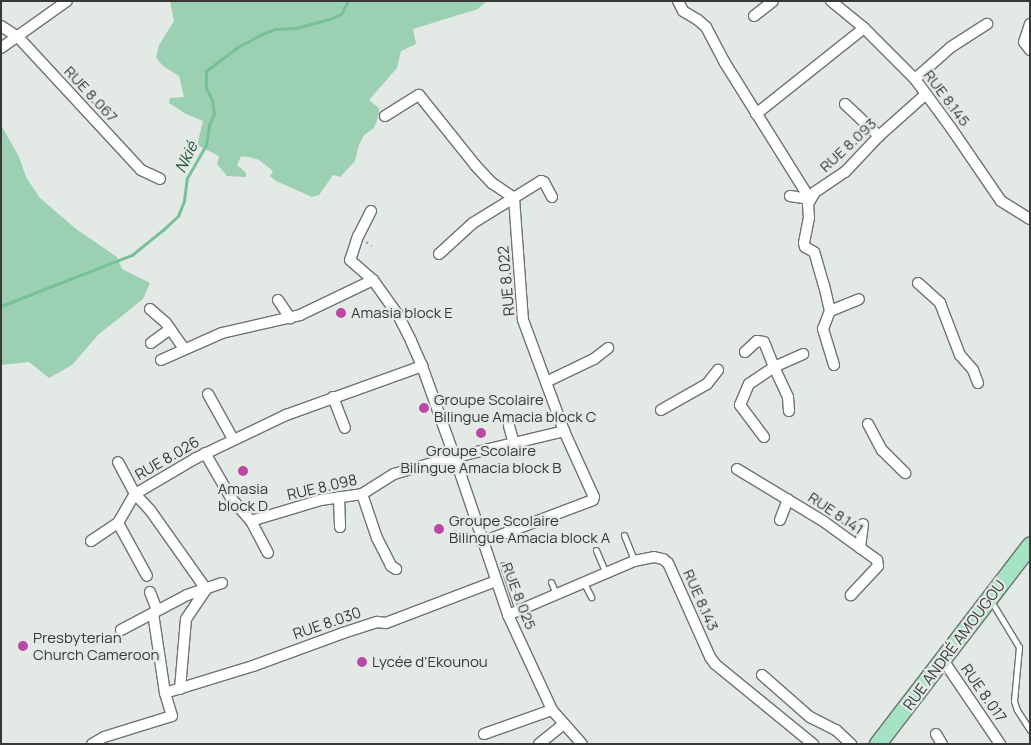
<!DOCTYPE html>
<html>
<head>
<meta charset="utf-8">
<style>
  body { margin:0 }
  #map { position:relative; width:1031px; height:745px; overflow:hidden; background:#e3eae6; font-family:Manrope,sans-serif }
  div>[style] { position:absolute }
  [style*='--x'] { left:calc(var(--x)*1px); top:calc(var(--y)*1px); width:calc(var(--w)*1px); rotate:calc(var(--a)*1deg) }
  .green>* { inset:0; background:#9cd0b2 }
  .stream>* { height:2.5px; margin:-1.25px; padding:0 1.25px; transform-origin:1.25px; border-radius:1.25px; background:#77c098 }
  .path>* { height:2px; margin-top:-1px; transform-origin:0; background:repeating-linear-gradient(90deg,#989d9a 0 2.5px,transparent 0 6.5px) }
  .roads { filter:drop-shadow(1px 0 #6e7470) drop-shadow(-1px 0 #6e7470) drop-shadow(0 1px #6e7470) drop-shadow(0 -1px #6e7470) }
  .service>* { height:5px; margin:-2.5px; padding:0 2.5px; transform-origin:2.5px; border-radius:2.5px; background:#fff }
  .minor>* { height:10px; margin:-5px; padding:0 5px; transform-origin:5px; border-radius:5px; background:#fff }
  .primary>* { height:16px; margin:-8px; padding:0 8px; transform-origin:8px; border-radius:8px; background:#a4e4c4 }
  .dots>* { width:14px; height:14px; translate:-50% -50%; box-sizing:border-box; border:2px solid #e3eae6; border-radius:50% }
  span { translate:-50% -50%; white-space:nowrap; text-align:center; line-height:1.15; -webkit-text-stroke:4.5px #e3eae6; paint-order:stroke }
  .street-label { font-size:15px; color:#373938 }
  .poi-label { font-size:15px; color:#373938 }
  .left { translate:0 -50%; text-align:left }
  .water-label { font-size:16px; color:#1e553b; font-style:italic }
  .frame { position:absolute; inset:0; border:2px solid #373938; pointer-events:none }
</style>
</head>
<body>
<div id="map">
  <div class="green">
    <div style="clip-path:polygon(170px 1px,487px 1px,478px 9px,413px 29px,416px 44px,401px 51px,397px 68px,369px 100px,379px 108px,379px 115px,374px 128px,364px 135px,359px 145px,355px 161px,340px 177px,333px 175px,319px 195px,312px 197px,276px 181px,270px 176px,273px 171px,259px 160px,249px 157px,241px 156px,237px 165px,246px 173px,246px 177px,227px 176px,217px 164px,219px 156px,197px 145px,203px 121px,186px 114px,169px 103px,170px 98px,184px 97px,179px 76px,163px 66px,156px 58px,159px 45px,174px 21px)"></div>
    <div style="clip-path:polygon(1px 125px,19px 157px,26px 177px,40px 198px,76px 229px,117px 257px,122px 269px,150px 283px,143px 299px,98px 335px,72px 365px,49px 378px,29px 362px,1px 365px)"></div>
  </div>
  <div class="stream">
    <div style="--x:1;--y:306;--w:141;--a:-21.3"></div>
    <div style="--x:132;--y:255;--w:40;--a:-39"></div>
    <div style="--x:163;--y:230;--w:21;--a:-43"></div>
    <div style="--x:178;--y:216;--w:16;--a:-68"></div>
    <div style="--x:184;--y:201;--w:23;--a:-83"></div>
    <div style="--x:187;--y:178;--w:38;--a:-60"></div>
    <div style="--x:206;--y:145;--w:20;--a:-81"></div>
    <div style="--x:209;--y:125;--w:12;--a:-66"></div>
    <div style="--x:214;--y:114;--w:14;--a:-98"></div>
    <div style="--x:212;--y:100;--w:13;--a:-117"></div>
    <div style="--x:206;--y:88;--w:17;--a:-90"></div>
    <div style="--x:206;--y:71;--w:38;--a:-37"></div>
    <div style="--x:236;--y:48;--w:30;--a:-28"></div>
    <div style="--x:262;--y:34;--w:14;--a:-21"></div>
    <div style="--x:275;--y:29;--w:21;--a:-3"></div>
    <div style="--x:296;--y:28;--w:35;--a:-15"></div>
    <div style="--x:330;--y:19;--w:12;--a:-24"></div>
    <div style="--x:341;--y:14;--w:15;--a:-62"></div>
  </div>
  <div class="path">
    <div style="--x:366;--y:242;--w:7;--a:34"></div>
  </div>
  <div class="roads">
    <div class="service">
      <div style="--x:624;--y:535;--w:27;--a:68"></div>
      <div style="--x:596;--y:550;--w:25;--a:67"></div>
      <div style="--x:503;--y:565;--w:44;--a:71.6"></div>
      <div style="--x:517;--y:607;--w:5;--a:37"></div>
      <div style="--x:551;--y:582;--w:13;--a:67"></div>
      <div style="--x:584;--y:583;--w:16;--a:63"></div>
      <div style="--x:991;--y:601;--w:54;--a:58.7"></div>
      <div style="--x:1019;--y:647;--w:54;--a:95.3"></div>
      <div style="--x:1014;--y:701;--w:9;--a:72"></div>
      <div style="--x:1017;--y:710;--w:24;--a:57"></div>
    </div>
    <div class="minor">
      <div style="--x:678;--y:1;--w:11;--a:63"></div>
      <div style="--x:683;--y:11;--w:17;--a:31"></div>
      <div style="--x:698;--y:20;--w:11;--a:41"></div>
      <div style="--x:706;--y:27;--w:41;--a:62.2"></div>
      <div style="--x:725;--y:63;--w:160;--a:58"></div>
      <div style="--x:831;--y:1;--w:43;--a:39.3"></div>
      <div style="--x:864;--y:28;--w:72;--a:45"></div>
      <div style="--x:915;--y:79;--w:61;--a:53.7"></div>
      <div style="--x:951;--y:128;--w:88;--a:55.6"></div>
      <div style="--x:1001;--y:201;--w:34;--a:32"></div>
      <div style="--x:754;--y:16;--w:24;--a:-38"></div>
      <div style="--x:1030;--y:24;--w:19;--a:108"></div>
      <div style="--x:1024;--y:42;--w:10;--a:53"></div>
      <div style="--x:1;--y:26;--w:20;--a:33"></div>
      <div style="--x:18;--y:37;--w:181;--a:47.2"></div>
      <div style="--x:141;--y:170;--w:21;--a:25"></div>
      <div style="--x:1;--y:48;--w:81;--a:-35.5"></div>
      <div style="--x:915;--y:79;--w:48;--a:-41.6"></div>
      <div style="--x:951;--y:47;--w:43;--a:-32.6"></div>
      <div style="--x:845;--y:104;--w:47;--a:43.3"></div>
      <div style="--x:756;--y:114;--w:138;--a:-38.5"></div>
      <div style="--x:385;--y:116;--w:40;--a:-32"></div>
      <div style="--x:419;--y:95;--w:90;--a:51.3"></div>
      <div style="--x:475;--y:165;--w:25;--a:47"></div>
      <div style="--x:492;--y:183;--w:27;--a:34"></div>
      <div style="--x:514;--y:198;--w:122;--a:85.8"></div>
      <div style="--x:523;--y:320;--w:118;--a:69.7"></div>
      <div style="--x:564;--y:431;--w:72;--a:65.6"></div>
      <div style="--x:594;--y:497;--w:3;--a:108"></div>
      <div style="--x:593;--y:500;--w:119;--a:159.3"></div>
      <div style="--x:790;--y:196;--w:20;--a:9"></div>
      <div style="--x:371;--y:211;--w:28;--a:117"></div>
      <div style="--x:358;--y:236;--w:25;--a:108"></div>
      <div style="--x:350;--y:260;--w:30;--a:41"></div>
      <div style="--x:373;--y:280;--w:43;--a:54.5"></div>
      <div style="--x:398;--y:315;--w:29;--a:63"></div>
      <div style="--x:411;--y:341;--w:27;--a:66"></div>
      <div style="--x:422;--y:366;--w:98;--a:70.3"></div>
      <div style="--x:455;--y:458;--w:166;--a:71.3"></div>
      <div style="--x:508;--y:615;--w:105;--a:65.1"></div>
      <div style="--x:552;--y:710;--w:45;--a:48.6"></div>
      <div style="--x:439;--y:254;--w:46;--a:-42.4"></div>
      <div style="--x:473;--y:223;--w:80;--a:-31.7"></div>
      <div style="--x:541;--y:181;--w:3;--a:18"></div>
      <div style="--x:544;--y:182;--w:17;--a:62"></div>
      <div style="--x:918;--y:283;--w:30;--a:42"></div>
      <div style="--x:940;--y:303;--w:56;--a:69"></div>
      <div style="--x:960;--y:355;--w:20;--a:49"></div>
      <div style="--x:973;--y:370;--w:14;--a:69"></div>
      <div style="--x:278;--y:300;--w:22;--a:56"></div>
      <div style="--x:150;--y:309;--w:21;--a:41"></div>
      <div style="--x:166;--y:323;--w:32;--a:55"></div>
      <div style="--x:830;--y:311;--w:31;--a:-22"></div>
      <div style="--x:151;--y:343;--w:24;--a:-36"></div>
      <div style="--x:745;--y:352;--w:16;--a:-43"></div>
      <div style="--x:757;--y:341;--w:7;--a:8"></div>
      <div style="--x:764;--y:342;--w:27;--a:68"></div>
      <div style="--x:774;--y:367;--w:32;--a:-24"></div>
      <div style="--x:161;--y:360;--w:67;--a:-23.9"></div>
      <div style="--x:222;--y:333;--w:80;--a:-13"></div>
      <div style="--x:300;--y:315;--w:81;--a:-25.6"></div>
      <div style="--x:834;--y:365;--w:38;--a:-107"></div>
      <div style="--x:823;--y:329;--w:19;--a:-69"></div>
      <div style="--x:830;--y:311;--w:26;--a:-103"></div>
      <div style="--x:824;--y:286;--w:35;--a:-106"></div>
      <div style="--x:814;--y:252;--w:10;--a:-151"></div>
      <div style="--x:805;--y:247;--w:4;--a:-104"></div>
      <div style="--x:804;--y:243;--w:25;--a:-79"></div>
      <div style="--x:809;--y:218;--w:14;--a:-94"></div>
      <div style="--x:808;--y:204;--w:14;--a:-60"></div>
      <div style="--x:815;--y:192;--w:36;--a:-34"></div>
      <div style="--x:845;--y:172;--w:50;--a:-46.6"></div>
      <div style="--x:879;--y:136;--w:63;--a:-41.8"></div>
      <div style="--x:546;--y:382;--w:53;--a:-25.6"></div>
      <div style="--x:594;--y:359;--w:18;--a:-38"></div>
      <div style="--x:208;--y:394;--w:51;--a:60.9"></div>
      <div style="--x:333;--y:397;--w:33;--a:69"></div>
      <div style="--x:661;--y:410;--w:53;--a:-29.5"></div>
      <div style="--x:707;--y:384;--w:18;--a:-52"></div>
      <div style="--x:868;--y:424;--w:30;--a:62"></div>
      <div style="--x:882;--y:450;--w:33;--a:45"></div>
      <div style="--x:509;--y:426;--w:19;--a:74"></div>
      <div style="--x:764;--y:437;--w:40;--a:-127"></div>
      <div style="--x:740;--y:405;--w:23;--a:-67"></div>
      <div style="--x:749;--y:384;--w:30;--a:-34"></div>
      <div style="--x:774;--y:367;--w:33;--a:65"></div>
      <div style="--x:788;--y:397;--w:14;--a:86"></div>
      <div style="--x:205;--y:453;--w:52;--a:60"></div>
      <div style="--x:231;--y:498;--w:30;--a:49"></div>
      <div style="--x:251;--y:521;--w:73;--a:-16.7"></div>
      <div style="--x:321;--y:500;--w:41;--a:-8.3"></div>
      <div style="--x:362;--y:494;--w:38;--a:-32"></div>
      <div style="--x:394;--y:474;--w:43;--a:-16.3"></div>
      <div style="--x:435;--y:462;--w:133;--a:-13.5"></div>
      <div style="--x:737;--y:469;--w:100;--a:31.2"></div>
      <div style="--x:823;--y:521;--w:67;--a:35.8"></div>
      <div style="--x:877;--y:560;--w:6;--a:81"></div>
      <div style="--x:878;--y:566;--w:40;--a:133"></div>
      <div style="--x:362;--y:494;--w:46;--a:71.2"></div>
      <div style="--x:377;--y:538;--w:31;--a:63"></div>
      <div style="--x:391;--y:566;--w:6;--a:31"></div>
      <div style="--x:339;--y:497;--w:30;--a:88"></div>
      <div style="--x:780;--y:520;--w:22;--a:-69"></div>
      <div style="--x:251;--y:521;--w:36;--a:62"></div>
      <div style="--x:118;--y:523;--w:60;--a:61.3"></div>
      <div style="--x:91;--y:541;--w:32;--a:-34"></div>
      <div style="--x:118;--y:523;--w:34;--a:-60"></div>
      <div style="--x:135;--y:494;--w:36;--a:-118"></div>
      <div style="--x:860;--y:548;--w:24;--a:-83"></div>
      <div style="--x:150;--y:592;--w:19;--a:69"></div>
      <div style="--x:153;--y:613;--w:81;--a:81.5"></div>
      <div style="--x:508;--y:615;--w:137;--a:-23.2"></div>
      <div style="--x:634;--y:561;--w:20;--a:-11"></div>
      <div style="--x:654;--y:557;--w:9;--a:13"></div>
      <div style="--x:663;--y:559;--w:6;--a:39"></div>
      <div style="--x:668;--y:563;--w:103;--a:65.9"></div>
      <div style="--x:710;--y:657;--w:9;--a:54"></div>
      <div style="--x:715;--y:664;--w:127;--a:39.2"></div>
      <div style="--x:121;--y:630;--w:75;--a:-27.9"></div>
      <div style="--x:187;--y:595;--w:37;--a:-19"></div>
      <div style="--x:943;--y:660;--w:102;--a:55.8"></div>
      <div style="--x:762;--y:675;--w:64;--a:41.2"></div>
      <div style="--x:810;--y:717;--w:29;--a:27"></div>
      <div style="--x:836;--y:730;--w:21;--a:43"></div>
      <div style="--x:180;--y:689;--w:70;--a:-85.1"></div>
      <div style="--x:186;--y:619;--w:36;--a:-56"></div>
      <div style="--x:206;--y:589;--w:97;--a:-125.3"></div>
      <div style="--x:150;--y:510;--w:22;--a:-133"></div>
      <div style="--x:135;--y:494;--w:71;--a:-30.5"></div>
      <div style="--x:196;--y:458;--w:100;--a:-25.5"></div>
      <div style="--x:286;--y:415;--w:145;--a:-19.8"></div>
      <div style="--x:484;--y:734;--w:72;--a:-19.4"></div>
      <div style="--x:936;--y:734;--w:12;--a:59"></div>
      <div style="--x:92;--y:744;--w:14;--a:-30"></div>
      <div style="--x:104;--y:737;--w:71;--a:-17.2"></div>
      <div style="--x:172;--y:716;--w:24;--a:-107"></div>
      <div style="--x:165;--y:693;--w:92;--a:-17.1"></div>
      <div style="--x:253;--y:666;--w:96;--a:-20.1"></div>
      <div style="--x:343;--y:633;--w:36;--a:-18"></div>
      <div style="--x:377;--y:622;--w:9;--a:6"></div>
      <div style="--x:386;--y:623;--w:118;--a:-20.9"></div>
      <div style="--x:539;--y:744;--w:32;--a:-39"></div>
    </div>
    <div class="primary">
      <div style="--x:878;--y:744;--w:250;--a:-52.5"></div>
    </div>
  </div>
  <div class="dots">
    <div style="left:341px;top:313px;background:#ba49a6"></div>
    <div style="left:424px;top:408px;background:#ba49a6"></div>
    <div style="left:481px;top:433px;background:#ba49a6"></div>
    <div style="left:243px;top:471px;background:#ba49a6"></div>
    <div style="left:439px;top:529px;background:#ba49a6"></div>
    <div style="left:23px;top:646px;background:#ba49a6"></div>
    <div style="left:362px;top:662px;background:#ba49a6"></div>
  </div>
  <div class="street-label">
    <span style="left:91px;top:94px;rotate:47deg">RUE 8.067</span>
    <span style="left:947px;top:98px;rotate:53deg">RUE 8.145</span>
    <span style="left:848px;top:145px;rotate:-43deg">RUE 8.093</span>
    <span style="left:506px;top:281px;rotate:-95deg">RUE 8.022</span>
    <span style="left:167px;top:458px;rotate:-30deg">RUE 8.026</span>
    <span style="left:322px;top:487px;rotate:-13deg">RUE 8.098</span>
    <span style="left:836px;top:513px;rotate:34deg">RUE 8.141</span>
    <span style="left:519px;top:596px;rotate:69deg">RUE 8.025</span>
    <span style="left:701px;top:600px;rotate:66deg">RUE 8.143</span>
    <span style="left:327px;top:623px;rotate:-19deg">RUE 8.030</span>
    <span style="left:954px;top:645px;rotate:-53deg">RUE ANDRÉ AMOUGOU</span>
    <span style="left:984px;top:693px;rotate:55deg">RUE 8.017</span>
  </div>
  <div class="poi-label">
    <span class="left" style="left:351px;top:313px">Amasia block E</span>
    <span class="left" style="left:434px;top:408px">Groupe Scolaire<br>Bilingue Amacia block C</span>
    <span style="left:481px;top:459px">Groupe Scolaire<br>Bilingue Amacia block B</span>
    <span style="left:243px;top:497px">Amasia<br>block D</span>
    <span class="left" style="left:449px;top:529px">Groupe Scolaire<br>Bilingue Amacia block A</span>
    <span class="left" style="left:33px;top:646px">Presbyterian<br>Church Cameroon</span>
    <span class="left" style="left:372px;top:662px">Lycée d'Ekounou</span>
  </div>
  <div class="water-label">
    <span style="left:186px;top:157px;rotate:-64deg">Nkié</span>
  </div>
  <div class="frame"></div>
</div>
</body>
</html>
